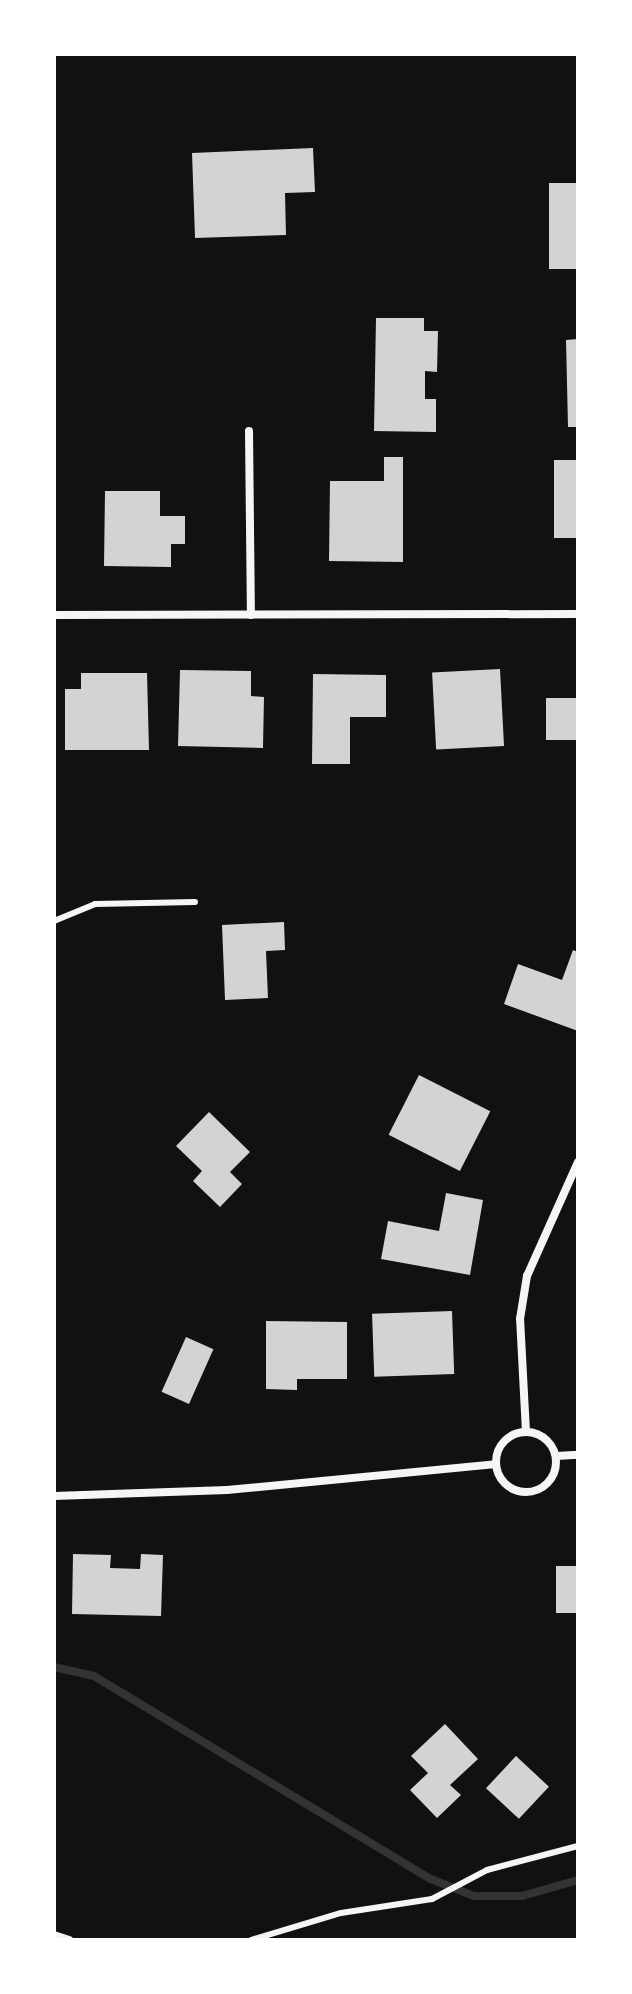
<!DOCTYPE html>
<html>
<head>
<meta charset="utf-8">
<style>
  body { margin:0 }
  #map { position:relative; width:632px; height:1994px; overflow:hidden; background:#111; font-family:"Sofia Sans Condensed",sans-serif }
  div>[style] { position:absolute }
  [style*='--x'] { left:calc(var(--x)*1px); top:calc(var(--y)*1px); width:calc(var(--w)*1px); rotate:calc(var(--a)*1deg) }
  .stream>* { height:8px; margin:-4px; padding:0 4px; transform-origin:4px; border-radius:4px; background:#333 }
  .building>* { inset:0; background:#d3d3d3; transform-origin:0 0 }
  .service>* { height:6px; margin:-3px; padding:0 3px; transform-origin:3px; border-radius:3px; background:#f5f5f5 }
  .minor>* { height:8px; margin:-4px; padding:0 4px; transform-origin:4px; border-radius:4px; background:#f5f5f5 }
  .minor>.ring { margin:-4px; padding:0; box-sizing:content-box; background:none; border:8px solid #f5f5f5; border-radius:50% }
  span { translate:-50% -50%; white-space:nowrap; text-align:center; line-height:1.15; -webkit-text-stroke:7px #fff; paint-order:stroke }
  .frame { position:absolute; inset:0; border:56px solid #fff; pointer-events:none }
</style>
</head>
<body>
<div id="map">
  <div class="stream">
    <div style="--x:54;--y:1667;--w:41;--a:12.7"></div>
    <div style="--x:94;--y:1676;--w:393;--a:31.1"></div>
    <div style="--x:431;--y:1879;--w:46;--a:21.6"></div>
    <div style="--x:474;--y:1896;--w:48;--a:0"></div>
    <div style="--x:522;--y:1896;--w:58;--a:-15.9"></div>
  </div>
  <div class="building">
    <div style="clip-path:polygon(313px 148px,315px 192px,285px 193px,286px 235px,195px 238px,192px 153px)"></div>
    <div style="left:549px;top:183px;width:29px;height:86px"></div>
    <div style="clip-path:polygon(376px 318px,424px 318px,424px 331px,438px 331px,437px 372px,425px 371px,425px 399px,436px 399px,436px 432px,374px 431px)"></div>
    <div style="clip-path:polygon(578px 339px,578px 427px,568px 427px,566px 340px)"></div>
    <div style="clip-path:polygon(384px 457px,403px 457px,403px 562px,329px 561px,330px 481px,384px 481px)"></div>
    <div style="left:554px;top:460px;width:24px;height:78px"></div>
    <div style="clip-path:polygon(105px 491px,160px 491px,160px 516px,185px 516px,185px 544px,171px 544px,171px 567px,104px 566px)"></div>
    <div style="left:500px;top:669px;width:77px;height:68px;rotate:87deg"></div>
    <div style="clip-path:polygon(180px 670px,251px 671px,251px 696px,264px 697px,263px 748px,178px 746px)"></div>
    <div style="clip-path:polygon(81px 673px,147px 673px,149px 750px,65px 750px,65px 689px,81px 689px)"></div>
    <div style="clip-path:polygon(313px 674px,386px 675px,386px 717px,350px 717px,350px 764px,312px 764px)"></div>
    <div style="left:546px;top:698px;width:32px;height:42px"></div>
    <div style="clip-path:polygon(284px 922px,285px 950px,266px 951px,268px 998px,225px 1000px,222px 925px)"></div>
    <div style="clip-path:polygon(573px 950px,578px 952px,578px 1031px,504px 1004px,518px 964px,562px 980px)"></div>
    <div style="left:419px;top:1075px;width:80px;height:67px;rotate:27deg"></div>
    <div style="clip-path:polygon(209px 1112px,250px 1152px,230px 1172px,242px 1184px,220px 1207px,193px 1181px,202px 1171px,176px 1146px)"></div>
    <div style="clip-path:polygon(446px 1193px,483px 1200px,470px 1275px,381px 1259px,388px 1221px,439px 1231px)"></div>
    <div style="left:452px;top:1311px;width:63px;height:80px;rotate:88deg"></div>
    <div style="clip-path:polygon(266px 1321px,347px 1322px,347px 1379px,297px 1379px,297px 1390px,266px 1389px)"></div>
    <div style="left:186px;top:1337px;width:30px;height:60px;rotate:24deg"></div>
    <div style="clip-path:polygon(73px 1554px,111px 1555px,110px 1568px,140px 1569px,141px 1554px,163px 1555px,161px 1616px,72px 1614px)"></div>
    <div style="left:578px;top:1566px;width:47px;height:22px;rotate:90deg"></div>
    <div style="clip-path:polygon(445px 1724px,478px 1759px,450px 1785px,461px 1795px,437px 1818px,410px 1790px,428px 1773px,411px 1756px)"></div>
    <div style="left:516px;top:1756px;width:45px;height:44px;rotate:43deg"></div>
  </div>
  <div class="service">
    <div style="--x:54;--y:921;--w:44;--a:-22.5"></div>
    <div style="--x:95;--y:904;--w:100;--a:-1.1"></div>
    <div style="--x:251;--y:1940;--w:94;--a:-16.7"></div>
    <div style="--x:341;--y:1913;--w:92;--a:-8.7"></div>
    <div style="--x:432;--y:1899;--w:62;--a:-27.8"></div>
    <div style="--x:487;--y:1870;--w:94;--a:-14.8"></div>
  </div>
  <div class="minor">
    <div style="--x:249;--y:431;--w:184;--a:89.4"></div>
    <div style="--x:54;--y:615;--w:524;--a:-0.11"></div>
    <div class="ring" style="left:496px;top:1432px;width:52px;height:52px"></div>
    <div style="--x:526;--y:1432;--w:113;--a:-93"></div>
    <div style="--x:520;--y:1319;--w:44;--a:-80.8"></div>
    <div style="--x:527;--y:1276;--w:125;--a:-65.9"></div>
    <div style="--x:556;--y:1456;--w:22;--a:-3"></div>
    <div style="--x:54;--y:1496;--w:173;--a:-2"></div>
    <div style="--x:227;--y:1490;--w:270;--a:-5.5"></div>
    <div style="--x:54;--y:1935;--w:16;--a:18"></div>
  </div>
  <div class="frame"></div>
</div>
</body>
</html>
